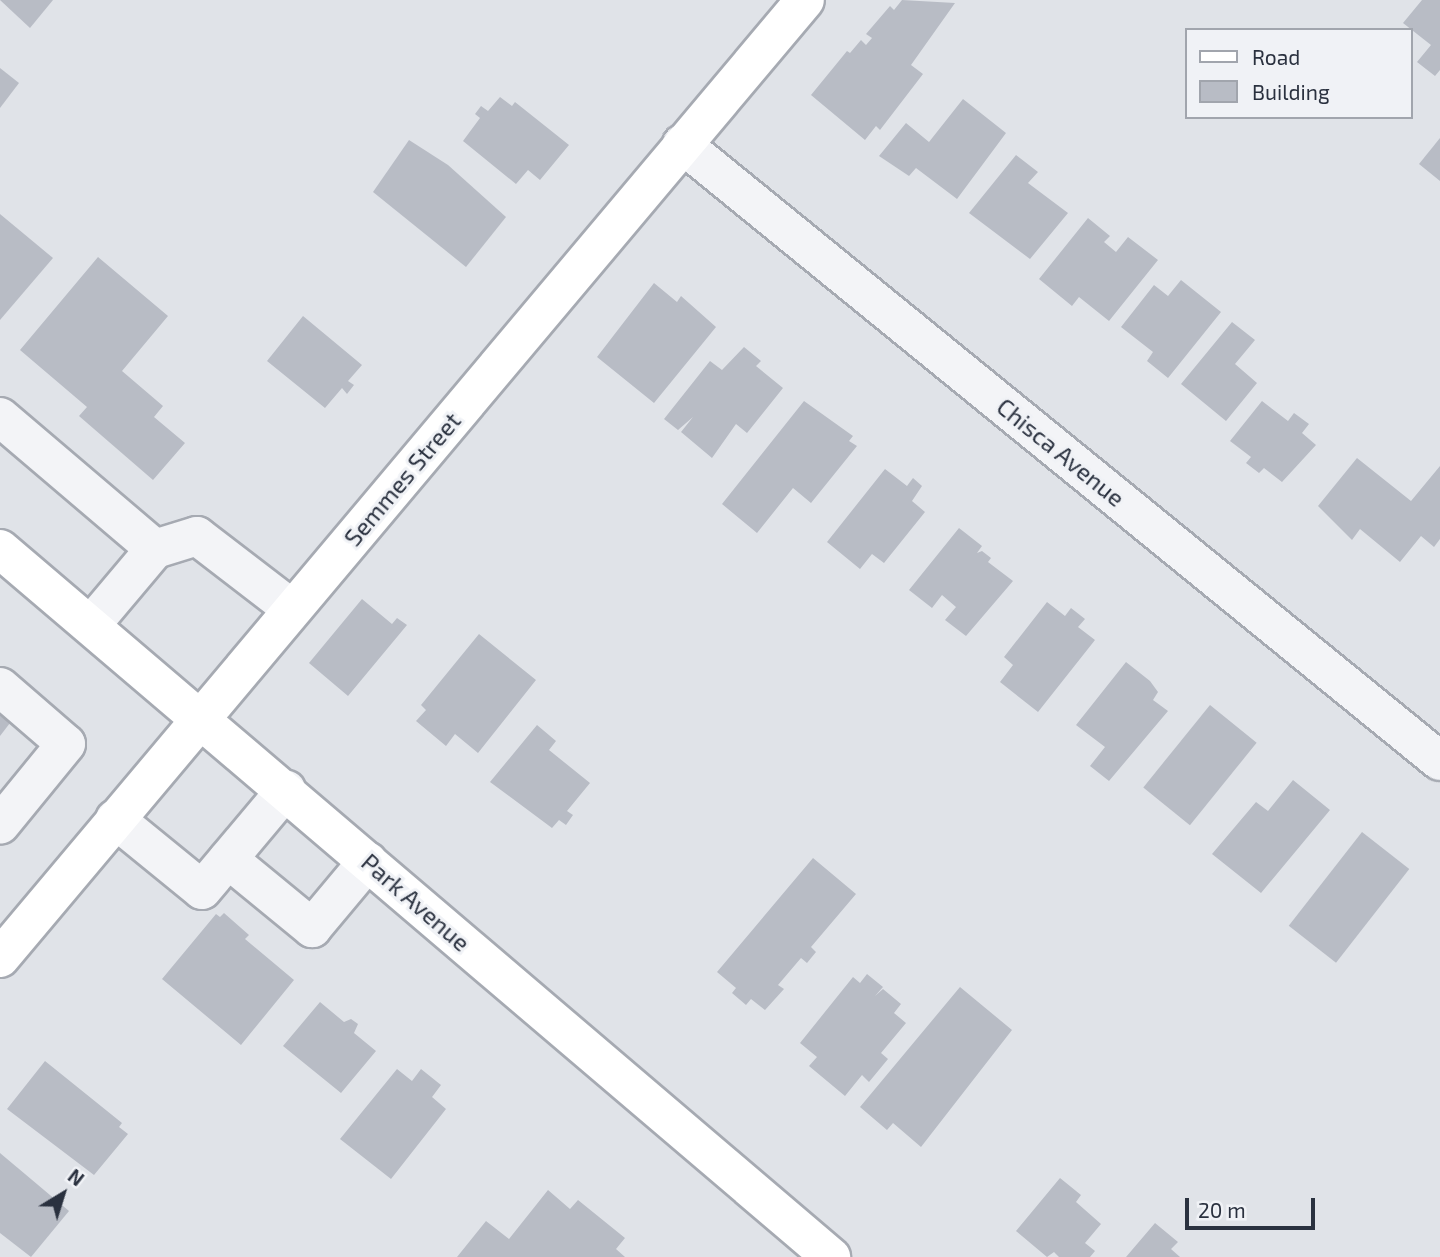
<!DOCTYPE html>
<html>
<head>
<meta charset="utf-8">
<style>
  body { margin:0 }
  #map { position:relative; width:1440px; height:1257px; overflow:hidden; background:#e0e3e8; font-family:"Exo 2",sans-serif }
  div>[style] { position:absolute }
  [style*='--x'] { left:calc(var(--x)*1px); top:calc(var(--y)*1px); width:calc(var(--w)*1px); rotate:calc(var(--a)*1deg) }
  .building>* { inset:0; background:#b8bcc5; transform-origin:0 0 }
  .roads { filter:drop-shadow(2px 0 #a6aab2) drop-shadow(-2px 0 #a6aab2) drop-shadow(0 2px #a6aab2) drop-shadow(0 -2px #a6aab2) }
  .minor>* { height:38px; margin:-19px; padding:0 19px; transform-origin:19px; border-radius:19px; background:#f3f4f7 }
  .major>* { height:38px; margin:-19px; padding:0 19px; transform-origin:19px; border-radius:19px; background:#fff }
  span { translate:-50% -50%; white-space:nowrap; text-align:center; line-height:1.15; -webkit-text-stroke:6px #f0f2f6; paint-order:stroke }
  .street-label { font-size:24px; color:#2a313f }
  .legend { position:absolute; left:1185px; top:28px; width:228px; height:91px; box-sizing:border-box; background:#f0f2f6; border:2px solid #a1a5ad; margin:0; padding:9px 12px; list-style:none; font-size:21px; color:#2a313f }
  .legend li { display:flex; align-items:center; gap:14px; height:35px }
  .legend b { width:35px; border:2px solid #a1a5ad }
  .north { position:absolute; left:28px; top:1159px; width:70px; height:70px; -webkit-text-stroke:5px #f0f2f6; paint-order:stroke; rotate:38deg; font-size:19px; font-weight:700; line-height:28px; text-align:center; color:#2a313f }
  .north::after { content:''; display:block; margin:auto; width:24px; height:32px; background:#2a313f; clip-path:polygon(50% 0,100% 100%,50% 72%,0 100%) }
  .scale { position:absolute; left:1185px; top:1198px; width:130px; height:32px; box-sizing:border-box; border:4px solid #2a313f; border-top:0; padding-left:9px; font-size:21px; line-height:24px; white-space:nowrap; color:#2a313f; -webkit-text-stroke:5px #f0f2f6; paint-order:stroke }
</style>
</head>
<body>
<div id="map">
  <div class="building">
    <div style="clip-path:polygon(0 0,53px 0,30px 28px)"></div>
    <div style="clip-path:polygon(902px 0,955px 3px,911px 65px,923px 74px,880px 130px,876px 126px,865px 140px,811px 95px,847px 51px,850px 53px,861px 40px,866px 45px,872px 38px,866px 34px,890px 6px,894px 10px)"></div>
    <div style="clip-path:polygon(1422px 0,1440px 0,1440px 70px,1435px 76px,1417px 62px,1431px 45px,1403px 23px)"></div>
    <div style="clip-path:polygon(0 68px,19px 83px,0 108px)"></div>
    <div style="clip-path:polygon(500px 97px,512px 106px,515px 102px,569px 145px,540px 180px,528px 170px,516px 184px,463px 141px,480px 118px,475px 114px,481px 106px,488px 111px)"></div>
    <div style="clip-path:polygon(963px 99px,1006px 133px,957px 199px,916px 168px,909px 176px,879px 156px,906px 123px,929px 142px)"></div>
    <div style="clip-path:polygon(1440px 138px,1440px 181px,1419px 164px)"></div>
    <div style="clip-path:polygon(409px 140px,448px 165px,506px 217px,466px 267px,373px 192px)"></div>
    <div style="clip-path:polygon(1016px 155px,1038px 172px,1028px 183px,1068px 213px,1030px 259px,969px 213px)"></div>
    <div style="clip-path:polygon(0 214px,53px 258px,0 320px)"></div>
    <div style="clip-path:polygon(1088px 218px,1110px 236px,1104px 242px,1116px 252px,1128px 237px,1158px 260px,1109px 321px,1079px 297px,1072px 306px,1039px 279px)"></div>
    <div style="clip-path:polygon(98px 257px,168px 316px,122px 371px,163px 406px,154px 417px,185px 443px,153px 480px,79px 416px,87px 407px,20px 350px)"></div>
    <div style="clip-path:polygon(1181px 280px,1221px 312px,1168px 378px,1147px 361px,1153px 352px,1121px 327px,1154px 285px,1168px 296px)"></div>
    <div style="clip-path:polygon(654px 283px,677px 302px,681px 296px,716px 327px,654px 403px,597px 357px)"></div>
    <div style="clip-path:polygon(303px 316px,362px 365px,348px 381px,354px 385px,347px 394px,342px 388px,325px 408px,267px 361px)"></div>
    <div style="clip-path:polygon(1232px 322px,1255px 340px,1235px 364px,1257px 383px,1226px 421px,1181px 384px)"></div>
    <div style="clip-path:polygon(744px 347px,761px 361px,756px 366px,783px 388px,747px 433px,736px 424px,712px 458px,681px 432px,693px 417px,678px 430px,664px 419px,710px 361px,722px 370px)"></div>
    <div style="clip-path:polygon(804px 401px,853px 436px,849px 441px,857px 446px,811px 503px,793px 488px,757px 533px,722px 504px)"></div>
    <div style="clip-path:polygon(1262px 401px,1288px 421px,1294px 413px,1309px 424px,1302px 433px,1316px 445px,1282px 482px,1264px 468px,1259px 473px,1246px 463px,1251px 457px,1230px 441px)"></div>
    <div style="clip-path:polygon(1357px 458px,1411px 501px,1440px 466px,1440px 539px,1434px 547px,1421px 536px,1400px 562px,1360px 529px,1352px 540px,1318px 506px)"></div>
    <div style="clip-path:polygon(885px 469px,907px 486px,913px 478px,922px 486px,912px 501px,925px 512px,884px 563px,872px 554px,860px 569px,827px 542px)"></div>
    <div style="clip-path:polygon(959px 528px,982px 546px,977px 553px,982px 551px,991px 558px,988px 562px,1013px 581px,966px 636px,945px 620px,956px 607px,942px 595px,932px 608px,909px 590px)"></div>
    <div style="clip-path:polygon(362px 599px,392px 624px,397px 618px,407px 625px,348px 696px,309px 663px)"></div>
    <div style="clip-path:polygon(1047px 602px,1065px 616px,1071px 608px,1085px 619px,1078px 627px,1095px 640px,1038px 712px,1000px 682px,1013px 665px,1004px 657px)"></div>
    <div style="clip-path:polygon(479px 634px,536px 680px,478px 753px,455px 734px,446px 746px,416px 721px,426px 710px,421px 705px)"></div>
    <div style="clip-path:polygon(1126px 662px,1150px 681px,1158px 692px,1153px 700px,1168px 711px,1109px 781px,1090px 766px,1105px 747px,1076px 725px)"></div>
    <div style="left:1210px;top:705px;width:60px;height:106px;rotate:39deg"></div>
    <div style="clip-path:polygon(0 714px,10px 723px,0 736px)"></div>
    <div style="clip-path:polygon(537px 725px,556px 741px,549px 750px,590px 783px,567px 811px,573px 815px,566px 825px,559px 820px,552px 828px,490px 782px)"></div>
    <div style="clip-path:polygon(1293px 780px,1330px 810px,1261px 893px,1212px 854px,1256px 802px,1268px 811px)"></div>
    <div style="left:1362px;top:832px;width:60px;height:119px;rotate:38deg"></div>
    <div style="clip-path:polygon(813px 858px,856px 894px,811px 947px,816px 952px,807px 963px,801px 958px,778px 985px,784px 989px,765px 1010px,751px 999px,746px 1005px,732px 993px,736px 988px,717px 972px)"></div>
    <div style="clip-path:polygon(224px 913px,249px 935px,245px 939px,294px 980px,241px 1045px,162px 979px,216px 914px,220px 917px)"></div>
    <div style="clip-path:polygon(867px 974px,883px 987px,875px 996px,883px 989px,901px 1004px,894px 1013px,906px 1023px,881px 1053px,888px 1059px,869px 1082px,862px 1075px,845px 1096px,809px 1066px,817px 1057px,800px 1043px,853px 977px,860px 983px)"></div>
    <div style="clip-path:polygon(960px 987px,1012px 1030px,921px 1147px,893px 1123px,887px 1130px,860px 1107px)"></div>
    <div style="clip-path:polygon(320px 1002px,344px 1022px,351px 1019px,358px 1024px,354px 1033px,376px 1051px,341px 1093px,283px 1046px)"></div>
    <div style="clip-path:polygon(45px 1061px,122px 1123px,119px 1127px,128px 1134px,94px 1175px,7px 1109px)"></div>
    <div style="clip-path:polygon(397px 1069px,412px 1081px,421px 1069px,441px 1085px,432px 1097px,446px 1109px,391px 1179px,340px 1139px)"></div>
    <div style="clip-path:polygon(0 1153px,69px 1211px,31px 1257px,0 1233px)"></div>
    <div style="clip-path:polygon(1060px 1178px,1081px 1195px,1076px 1202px,1101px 1224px,1085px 1243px,1095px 1251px,1090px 1257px,1059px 1257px,1054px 1252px,1047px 1257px,1016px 1231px)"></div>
    <div style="clip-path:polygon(548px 1190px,570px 1209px,578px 1200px,625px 1238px,616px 1249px,625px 1257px,457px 1257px,486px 1221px,509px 1239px)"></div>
    <div style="clip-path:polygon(1155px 1223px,1178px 1242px,1171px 1249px,1180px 1257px,1126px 1257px)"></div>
  </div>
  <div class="roads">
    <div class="minor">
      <div style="--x:682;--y:144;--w:977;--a:39.15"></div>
      <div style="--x:0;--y:417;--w:204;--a:40.4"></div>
      <div style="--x:155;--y:549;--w:44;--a:-17.2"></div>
      <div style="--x:197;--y:536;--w:120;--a:37.5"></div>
      <div style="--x:91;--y:625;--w:99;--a:-49.9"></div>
      <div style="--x:0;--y:687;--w:87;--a:40.8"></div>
      <div style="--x:66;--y:744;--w:104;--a:129.2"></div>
      <div style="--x:115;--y:819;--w:112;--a:39.2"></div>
      <div style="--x:202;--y:890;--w:131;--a:-50"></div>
      <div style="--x:228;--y:859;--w:109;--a:39.4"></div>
      <div style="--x:312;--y:928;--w:87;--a:-50.1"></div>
    </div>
    <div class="major">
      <div style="--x:0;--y:549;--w:1092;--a:40.43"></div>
      <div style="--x:0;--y:958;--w:1251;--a:-49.96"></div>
    </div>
  </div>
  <div class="street-label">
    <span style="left:1061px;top:452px;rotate:39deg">Chisca Avenue</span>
    <span style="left:402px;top:479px;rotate:-50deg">Semmes Street</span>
    <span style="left:416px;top:902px;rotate:41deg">Park Avenue</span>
  </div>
  <ul class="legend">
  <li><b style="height:9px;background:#fff"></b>Road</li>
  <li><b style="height:19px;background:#b8bcc5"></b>Building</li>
  </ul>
  <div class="north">N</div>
  <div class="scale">20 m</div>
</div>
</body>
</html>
